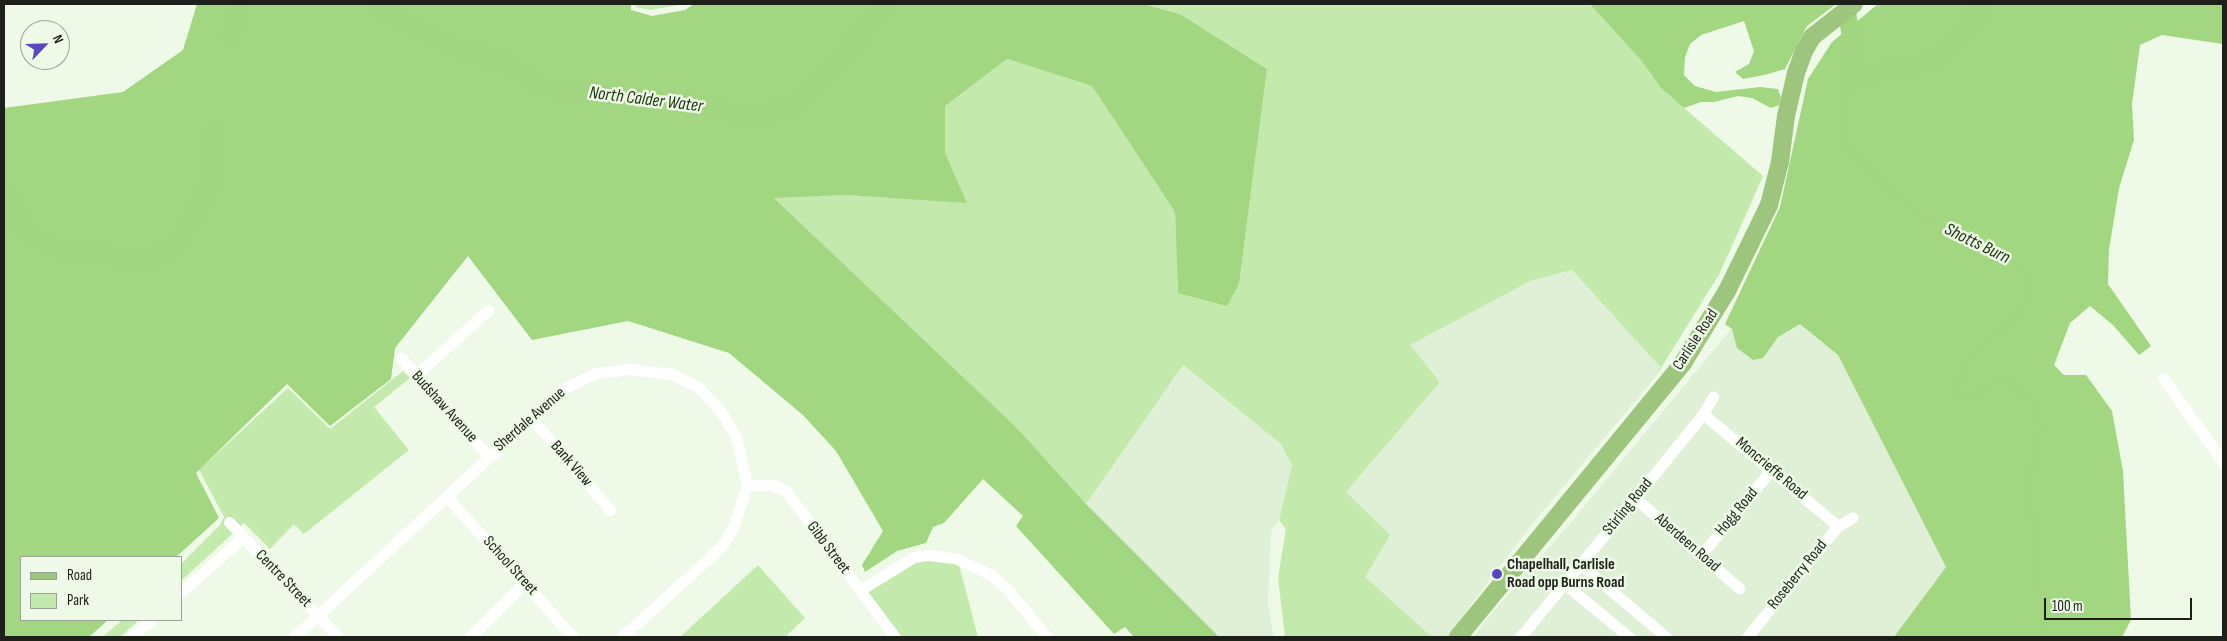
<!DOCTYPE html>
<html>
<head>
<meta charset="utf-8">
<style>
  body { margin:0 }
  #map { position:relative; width:2227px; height:641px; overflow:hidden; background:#eefae7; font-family:"Sofia Sans Condensed",sans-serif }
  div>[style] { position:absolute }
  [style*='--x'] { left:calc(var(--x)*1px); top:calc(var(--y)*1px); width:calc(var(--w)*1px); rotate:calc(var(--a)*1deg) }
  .built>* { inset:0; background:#dff0d6 }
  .green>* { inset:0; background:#c3eaac }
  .forest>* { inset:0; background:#a2d681 }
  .stream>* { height:3px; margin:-1.5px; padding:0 1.5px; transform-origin:1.5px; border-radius:1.5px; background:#a1d581 }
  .river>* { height:18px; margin:-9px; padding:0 9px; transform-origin:9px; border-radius:9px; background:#a1d581 }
  .street>* { height:11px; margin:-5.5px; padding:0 5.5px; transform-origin:5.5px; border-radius:5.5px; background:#fff }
  .primary>* { height:18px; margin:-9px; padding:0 9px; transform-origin:9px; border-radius:9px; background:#9ec57d }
  .dots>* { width:14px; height:14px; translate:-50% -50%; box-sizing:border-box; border:2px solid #eefae7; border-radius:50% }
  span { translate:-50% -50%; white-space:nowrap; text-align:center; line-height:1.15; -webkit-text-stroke:5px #eefae7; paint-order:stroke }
  .street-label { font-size:16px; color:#1c2019 }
  .poi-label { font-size:16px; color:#1c2019; font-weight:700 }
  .left { translate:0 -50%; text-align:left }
  .water-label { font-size:18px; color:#203412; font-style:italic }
  .frame { position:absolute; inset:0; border:5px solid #1c2019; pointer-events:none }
  .legend { position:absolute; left:20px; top:556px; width:162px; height:65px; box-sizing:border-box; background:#eefae7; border:1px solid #9aa395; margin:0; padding:6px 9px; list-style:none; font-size:15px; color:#1c2019 }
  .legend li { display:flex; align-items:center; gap:10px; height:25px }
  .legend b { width:25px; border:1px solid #9aa395 }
  .north { position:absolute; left:20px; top:20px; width:50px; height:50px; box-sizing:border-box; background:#eefae7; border:1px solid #9aa395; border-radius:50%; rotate:66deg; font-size:14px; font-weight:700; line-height:20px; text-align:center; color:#1c2019 }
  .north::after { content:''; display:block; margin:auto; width:18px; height:22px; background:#5947bf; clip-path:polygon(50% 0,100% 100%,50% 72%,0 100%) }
  .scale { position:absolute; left:2044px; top:598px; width:148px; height:22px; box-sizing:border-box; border:2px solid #1c2019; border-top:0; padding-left:6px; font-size:15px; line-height:18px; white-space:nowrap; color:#1c2019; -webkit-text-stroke:4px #eefae7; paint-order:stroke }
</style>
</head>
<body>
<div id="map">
  <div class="built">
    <div style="clip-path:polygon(1572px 270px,1662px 369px,1528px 529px,1447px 637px,1432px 637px,1364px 577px,1346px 492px,1440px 382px,1409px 345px,1530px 281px)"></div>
    <div style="clip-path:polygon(1762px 292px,1838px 355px,1946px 567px,1894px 637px,1474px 637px,1486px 620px,1567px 527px)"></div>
    <div style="clip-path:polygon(1182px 365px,1281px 444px,1292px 465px,1279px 520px,1271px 531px,1268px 605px,1274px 637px,1219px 637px,1086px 504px)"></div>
  </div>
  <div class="green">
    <div style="clip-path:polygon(636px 4px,684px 4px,650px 10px,635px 7px)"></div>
    <div style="clip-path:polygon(1143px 4px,1773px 4px,1641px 60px,1661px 88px,1763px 176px,1720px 273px,1661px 368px,1572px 270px,1530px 281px,1410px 345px,1440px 382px,1346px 492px,1390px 535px,1365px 577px,1432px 637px,1285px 637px,1278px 578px,1286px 529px,1279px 520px,1292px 465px,1281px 444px,1183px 365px,1086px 504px,1017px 428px,773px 197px,846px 195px,966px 202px,945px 153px,945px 106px,1007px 59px,1092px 86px,1175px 212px,1178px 293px,1239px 283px,1267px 69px,1180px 14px)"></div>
    <div style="clip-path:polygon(403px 371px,410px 378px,374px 407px,409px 450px,304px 534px,294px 524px,270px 549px,244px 523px,181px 581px,181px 564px,220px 525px,224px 517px,199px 470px,288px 388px,330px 429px)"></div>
    <div style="clip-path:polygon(916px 560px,958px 561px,978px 637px,898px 637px,864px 591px)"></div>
    <div style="clip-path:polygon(758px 565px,805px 618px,785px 637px,680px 637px)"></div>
    <div style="clip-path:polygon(122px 620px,139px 620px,120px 637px,103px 637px)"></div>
  </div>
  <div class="forest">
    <div style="clip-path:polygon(197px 4px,631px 4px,631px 10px,652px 16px,685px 10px,694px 4px,1143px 4px,1180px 14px,1267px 69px,1239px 284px,1227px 306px,1178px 293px,1175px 212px,1092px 86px,1007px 59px,945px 106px,945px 153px,967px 203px,846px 195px,774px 198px,1017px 428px,1086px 504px,1219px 637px,1134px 637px,1125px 627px,1114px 634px,1016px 526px,1023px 516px,983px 479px,944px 523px,933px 527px,926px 543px,897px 551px,865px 572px,862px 565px,883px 531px,836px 451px,803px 415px,729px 353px,628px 321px,532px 340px,468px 256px,395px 348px,391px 379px,330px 426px,287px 384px,196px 473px,219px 518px,176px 557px,21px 557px,21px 620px,108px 620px,89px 637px,4px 637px,4px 108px,123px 92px,183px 50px)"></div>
    <div style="clip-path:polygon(1590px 4px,1836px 4px,1807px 26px,1785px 69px,1764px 75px,1743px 79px,1735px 72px,1749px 64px,1754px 51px,1744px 21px,1701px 35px,1690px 44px,1685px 57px,1684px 75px,1695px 86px,1716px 92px,1760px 87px,1778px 89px,1781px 98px,1779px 105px,1771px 108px,1752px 98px,1738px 96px,1714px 102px,1701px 102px,1684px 108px,1661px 88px,1641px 60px)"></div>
    <div style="clip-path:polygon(1878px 4px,2223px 4px,2223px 44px,2162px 35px,2140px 45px,2132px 104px,2134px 140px,2119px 188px,2109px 250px,2108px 284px,2151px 346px,2139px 355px,2113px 325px,2090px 306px,2070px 323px,2054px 365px,2064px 375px,2086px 375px,2112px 411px,2123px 471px,2131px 620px,2122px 637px,1894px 637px,1946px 567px,1838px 355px,1800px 324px,1778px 337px,1763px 358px,1753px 360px,1737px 348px,1732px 329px,1725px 324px,1780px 207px,1808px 79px,1832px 42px)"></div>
  </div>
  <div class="stream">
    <div style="--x:1854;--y:79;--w:18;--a:117"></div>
    <div style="--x:1846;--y:95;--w:49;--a:93.5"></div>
    <div style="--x:1843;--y:144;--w:37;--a:46"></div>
    <div style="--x:1869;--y:171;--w:72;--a:40.5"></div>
    <div style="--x:1924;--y:218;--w:101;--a:25.3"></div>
    <div style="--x:2015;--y:261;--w:27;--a:57"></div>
    <div style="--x:2030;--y:284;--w:30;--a:110"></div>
    <div style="--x:2020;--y:312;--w:70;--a:139"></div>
    <div style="--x:1967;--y:358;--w:38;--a:108"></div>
    <div style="--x:1955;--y:394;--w:23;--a:-5"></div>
    <div style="--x:1978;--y:392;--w:28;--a:-32"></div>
    <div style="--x:2002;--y:377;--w:38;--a:39"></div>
    <div style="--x:2032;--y:401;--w:28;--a:71"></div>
    <div style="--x:2041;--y:427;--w:56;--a:103.5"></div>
    <div style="--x:2028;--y:481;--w:104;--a:84.5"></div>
    <div style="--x:2038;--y:585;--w:39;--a:78"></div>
    <div style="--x:2046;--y:623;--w:14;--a:102"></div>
  </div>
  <div class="river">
    <div style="--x:376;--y:4;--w:13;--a:39"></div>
    <div style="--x:386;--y:12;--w:79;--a:27.2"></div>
    <div style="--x:456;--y:48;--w:53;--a:15.4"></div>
    <div style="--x:507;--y:62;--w:41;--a:38"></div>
    <div style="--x:539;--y:87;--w:159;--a:6.1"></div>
    <div style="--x:697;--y:104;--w:55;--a:15.8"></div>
    <div style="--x:750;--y:119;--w:47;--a:-17.3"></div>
    <div style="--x:795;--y:105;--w:139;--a:-46.8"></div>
    <div style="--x:1846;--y:4;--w:41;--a:81.7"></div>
    <div style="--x:1852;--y:45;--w:34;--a:87"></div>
    <div style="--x:1854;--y:79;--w:83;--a:-13.2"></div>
    <div style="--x:1935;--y:60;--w:76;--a:-47.1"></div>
    <div style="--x:231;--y:36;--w:33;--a:-76"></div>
    <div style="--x:4;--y:190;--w:34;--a:62"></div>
    <div style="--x:20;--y:220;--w:23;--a:52"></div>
    <div style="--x:34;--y:238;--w:28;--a:26"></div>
    <div style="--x:59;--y:250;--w:72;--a:6.3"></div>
    <div style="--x:131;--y:258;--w:26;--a:-4"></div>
    <div style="--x:157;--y:256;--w:11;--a:-22"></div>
    <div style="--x:167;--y:252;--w:28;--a:-49"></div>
    <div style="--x:185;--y:231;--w:55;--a:-62"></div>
    <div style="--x:211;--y:182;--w:49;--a:-85.3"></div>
  </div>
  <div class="street">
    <div style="--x:401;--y:358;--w:131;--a:48.4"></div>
    <div style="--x:416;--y:375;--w:97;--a:-42.1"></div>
    <div style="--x:2163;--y:378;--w:103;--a:54.5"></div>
    <div style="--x:1703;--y:414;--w:175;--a:39.7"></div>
    <div style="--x:531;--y:418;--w:121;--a:49.3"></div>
    <div style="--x:747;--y:485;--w:25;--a:0"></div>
    <div style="--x:772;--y:485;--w:14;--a:21"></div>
    <div style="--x:785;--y:490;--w:184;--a:53.2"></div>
    <div style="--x:446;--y:496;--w:190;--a:48"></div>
    <div style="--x:1635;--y:498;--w:138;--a:40.9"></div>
    <div style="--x:229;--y:522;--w:158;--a:46.5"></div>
    <div style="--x:1701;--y:555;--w:112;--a:-50.5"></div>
    <div style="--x:1581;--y:565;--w:111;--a:40.3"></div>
    <div style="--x:1565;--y:584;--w:83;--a:39.6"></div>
    <div style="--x:860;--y:590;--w:63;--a:-31.4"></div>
    <div style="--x:914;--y:557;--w:15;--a:-8"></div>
    <div style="--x:929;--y:555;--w:26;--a:7"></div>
    <div style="--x:955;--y:558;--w:38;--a:25"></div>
    <div style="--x:990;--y:574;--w:23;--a:41"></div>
    <div style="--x:1007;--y:589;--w:62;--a:50.2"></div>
    <div style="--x:181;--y:592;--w:83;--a:-41.6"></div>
    <div style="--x:131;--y:637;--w:26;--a:-40"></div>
    <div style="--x:294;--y:637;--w:366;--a:-42.7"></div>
    <div style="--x:563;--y:389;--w:37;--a:-26"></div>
    <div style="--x:596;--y:373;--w:34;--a:-7"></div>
    <div style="--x:630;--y:369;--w:42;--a:6.8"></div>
    <div style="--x:672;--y:374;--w:29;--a:27"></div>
    <div style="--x:698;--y:387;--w:35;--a:47"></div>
    <div style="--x:722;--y:413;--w:28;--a:60"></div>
    <div style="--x:736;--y:437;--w:49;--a:77.1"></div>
    <div style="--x:747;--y:485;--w:45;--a:108"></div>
    <div style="--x:733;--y:528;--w:22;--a:122"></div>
    <div style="--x:721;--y:547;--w:134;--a:137.7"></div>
    <div style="--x:470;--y:637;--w:76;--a:-45"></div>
    <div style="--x:1520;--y:637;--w:180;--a:-50.4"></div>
    <div style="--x:1635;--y:498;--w:108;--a:-51"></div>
    <div style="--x:1703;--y:414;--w:20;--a:-60"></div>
    <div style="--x:1747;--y:637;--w:144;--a:-50.7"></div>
    <div style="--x:1838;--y:526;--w:17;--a:-31"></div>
  </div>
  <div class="primary">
    <div style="--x:1458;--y:637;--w:355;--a:-50.6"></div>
    <div style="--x:1683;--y:363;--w:84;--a:-58.6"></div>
    <div style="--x:1727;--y:291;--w:96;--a:-64"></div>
    <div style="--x:1769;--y:205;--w:44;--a:-75.7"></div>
    <div style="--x:1780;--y:162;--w:46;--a:-82.6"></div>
    <div style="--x:1786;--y:116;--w:44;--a:-76.9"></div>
    <div style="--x:1796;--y:73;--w:23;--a:-70"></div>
    <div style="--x:1804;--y:51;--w:16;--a:-60"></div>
    <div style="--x:1812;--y:37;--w:53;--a:-38.2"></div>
  </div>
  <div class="dots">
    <div style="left:1497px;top:574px;background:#5947bf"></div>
  </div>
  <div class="street-label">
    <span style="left:1696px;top:340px;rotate:-57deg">Carlisle Road</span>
    <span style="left:444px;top:407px;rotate:48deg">Budshaw Avenue</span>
    <span style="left:530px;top:420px;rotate:-41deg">Sherdale Avenue</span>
    <span style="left:571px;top:464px;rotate:49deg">Bank View</span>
    <span style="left:1771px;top:469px;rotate:40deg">Moncrieffe Road</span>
    <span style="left:1628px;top:507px;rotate:-51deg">Stirling Road</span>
    <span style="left:1737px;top:512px;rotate:-50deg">Hogg Road</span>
    <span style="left:1687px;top:543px;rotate:41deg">Aberdeen Road</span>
    <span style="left:828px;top:548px;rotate:53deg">Gibb Street</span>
    <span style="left:510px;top:566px;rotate:48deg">School Street</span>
    <span style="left:1798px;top:575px;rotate:-51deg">Roseberry Road</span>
    <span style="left:283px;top:579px;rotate:46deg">Centre Street</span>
  </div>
  <div class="poi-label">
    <span class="left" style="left:1507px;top:574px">Chapelhall, Carlisle<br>Road opp Burns Road</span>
  </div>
  <div class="water-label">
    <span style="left:646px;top:100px;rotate:7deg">North Calder Water</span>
    <span style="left:1977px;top:244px;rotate:26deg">Shotts Burn</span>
  </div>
  <div class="frame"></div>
  <ul class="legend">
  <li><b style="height:6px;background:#9ec57d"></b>Road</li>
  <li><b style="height:14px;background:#c3eaac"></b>Park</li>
  </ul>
  <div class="north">N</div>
  <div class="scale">100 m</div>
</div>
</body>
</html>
